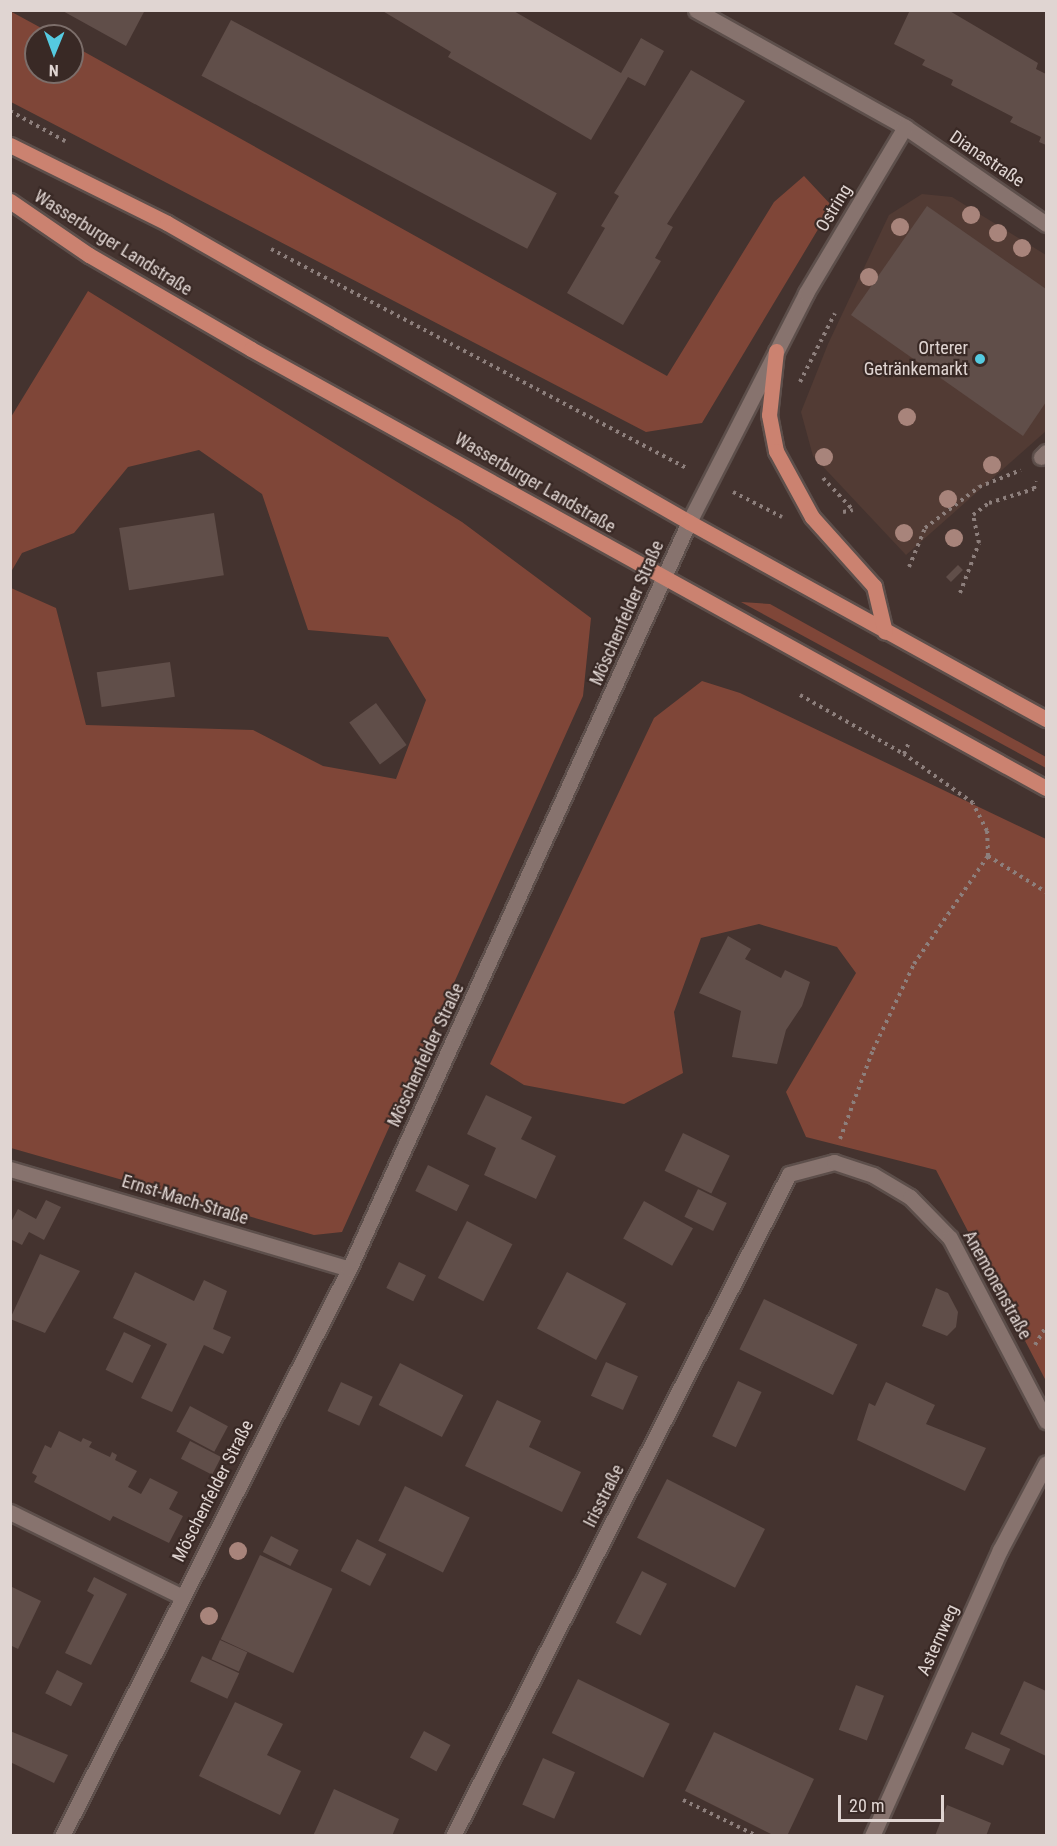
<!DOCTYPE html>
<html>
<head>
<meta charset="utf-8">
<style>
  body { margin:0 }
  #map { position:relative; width:1057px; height:1846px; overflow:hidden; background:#44332f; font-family:"Roboto Condensed",sans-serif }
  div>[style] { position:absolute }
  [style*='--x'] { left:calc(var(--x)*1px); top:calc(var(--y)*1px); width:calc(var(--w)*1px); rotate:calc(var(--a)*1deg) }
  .built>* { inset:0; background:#523b34 }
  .green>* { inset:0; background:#7f4638 }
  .building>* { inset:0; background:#604e49; transform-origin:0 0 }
  .path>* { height:4px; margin-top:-2px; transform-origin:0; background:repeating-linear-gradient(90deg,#8d7f7c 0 3px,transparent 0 7.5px) }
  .roads { filter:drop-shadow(2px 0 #5d4f4b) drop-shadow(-2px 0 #5d4f4b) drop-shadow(0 2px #5d4f4b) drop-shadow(0 -2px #5d4f4b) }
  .lane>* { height:15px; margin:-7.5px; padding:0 7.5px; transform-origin:7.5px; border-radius:7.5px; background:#87736e }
  .street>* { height:15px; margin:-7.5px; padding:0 7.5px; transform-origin:7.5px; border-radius:7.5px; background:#87736e }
  .secondary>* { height:15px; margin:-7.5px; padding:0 7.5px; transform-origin:7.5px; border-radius:7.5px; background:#87736e }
  .primary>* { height:15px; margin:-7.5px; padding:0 7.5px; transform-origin:7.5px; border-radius:7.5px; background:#cb8270 }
  .trees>* { width:18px; height:18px; margin:-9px; border-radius:50%; background:#a8847b }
  .dots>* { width:16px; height:16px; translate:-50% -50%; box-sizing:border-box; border:3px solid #392925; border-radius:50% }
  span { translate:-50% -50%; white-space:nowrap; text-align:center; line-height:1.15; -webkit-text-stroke:4.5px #392925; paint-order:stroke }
  .street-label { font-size:18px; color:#e0d5d2 }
  .poi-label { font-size:18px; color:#e0d5d2 }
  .right { translate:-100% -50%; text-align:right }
  .frame { position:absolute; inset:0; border:12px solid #e0d5d2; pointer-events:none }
  .north { position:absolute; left:24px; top:24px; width:60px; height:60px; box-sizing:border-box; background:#392925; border:2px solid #7c6e6a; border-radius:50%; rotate:181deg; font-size:16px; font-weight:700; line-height:24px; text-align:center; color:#e0d5d2 }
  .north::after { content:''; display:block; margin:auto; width:21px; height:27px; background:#55cae0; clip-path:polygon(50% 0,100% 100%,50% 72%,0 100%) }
  .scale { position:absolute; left:838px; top:1795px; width:106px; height:27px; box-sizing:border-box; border:3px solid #e0d5d2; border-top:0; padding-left:8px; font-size:18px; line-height:21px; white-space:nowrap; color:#e0d5d2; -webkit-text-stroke:4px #392925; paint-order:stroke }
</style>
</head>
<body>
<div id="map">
  <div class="built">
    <div style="clip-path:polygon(922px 194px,952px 197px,1046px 255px,1046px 431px,906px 555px,813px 456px,801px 412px,828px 344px,889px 215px)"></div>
  </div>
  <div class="green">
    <div style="clip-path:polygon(10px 11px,56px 36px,36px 36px,36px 72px,72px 72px,72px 45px,667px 376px,774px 202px,804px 176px,832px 206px,702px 423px,646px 432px,11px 102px)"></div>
    <div style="clip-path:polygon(88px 291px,462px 522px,591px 618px,583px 696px,342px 1232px,314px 1235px,11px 1148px,11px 588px,56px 608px,86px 725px,253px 730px,323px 766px,396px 779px,426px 700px,388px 637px,308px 630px,262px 494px,199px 450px,128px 467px,74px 533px,22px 553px,11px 572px,11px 417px)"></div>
    <div style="clip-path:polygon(741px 602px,770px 604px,1046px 757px,1046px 768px)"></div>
    <div style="clip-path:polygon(702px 681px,740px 693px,1046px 839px,1046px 1381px,936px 1170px,806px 1137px,786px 1092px,856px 973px,837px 947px,759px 924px,701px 938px,674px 1012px,683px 1073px,624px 1104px,524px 1085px,490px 1064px,654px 718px)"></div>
  </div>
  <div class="building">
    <div style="clip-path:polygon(61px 10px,145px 10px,126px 46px)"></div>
    <div style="clip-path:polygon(381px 10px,512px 10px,621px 73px,641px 38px,664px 51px,645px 86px,628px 77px,591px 140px,448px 57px,451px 52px)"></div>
    <div style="clip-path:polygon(910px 10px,948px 10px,1038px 63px,1036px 69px,1046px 74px,1046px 145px,1039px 142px,1041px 137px,1010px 122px,1013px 117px,951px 85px,953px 80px,922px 65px,925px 60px,894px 44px)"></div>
    <div style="left:231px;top:20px;width:369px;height:63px;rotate:28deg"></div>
    <div style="clip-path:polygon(691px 70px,745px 101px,667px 224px,673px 227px,655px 258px,661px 261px,623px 325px,567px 293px,605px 228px,601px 226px,619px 196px,614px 193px)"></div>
    <div style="clip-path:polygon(927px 206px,1046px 289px,1046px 402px,1023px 436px,851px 315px)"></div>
    <div style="left:214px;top:513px;width:63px;height:96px;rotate:81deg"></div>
    <div style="left:958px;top:565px;width:7px;height:17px;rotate:45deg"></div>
    <div style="left:170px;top:662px;width:35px;height:74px;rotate:82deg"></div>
    <div style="left:376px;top:703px;width:52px;height:33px;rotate:54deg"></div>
    <div style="clip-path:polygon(728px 936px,751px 949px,745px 959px,781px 978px,785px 970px,810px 982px,802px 1006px,786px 1030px,777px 1064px,732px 1057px,741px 1011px,699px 993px)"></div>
    <div style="clip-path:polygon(486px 1095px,532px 1117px,521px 1139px,556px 1156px,536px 1199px,484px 1175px,496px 1148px,467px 1134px)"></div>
    <div style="left:683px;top:1133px;width:52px;height:42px;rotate:26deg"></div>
    <div style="left:428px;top:1165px;width:46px;height:29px;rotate:26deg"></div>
    <div style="left:698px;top:1189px;width:32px;height:31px;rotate:26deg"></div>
    <div style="clip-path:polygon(46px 1200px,61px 1207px,44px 1240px,29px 1232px,22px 1245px,10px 1239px,10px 1224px,18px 1209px,36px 1219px)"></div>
    <div style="left:644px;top:1201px;width:56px;height:43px;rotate:29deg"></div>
    <div style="left:467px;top:1221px;width:51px;height:64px;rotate:27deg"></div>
    <div style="clip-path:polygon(40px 1254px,80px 1271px,45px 1333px,10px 1319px)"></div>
    <div style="left:399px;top:1262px;width:30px;height:29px;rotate:26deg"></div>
    <div style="clip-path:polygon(135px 1272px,194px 1301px,204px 1280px,227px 1291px,213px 1329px,231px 1337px,223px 1354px,204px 1345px,172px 1412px,141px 1398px,167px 1344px,113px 1318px)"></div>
    <div style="left:567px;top:1272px;width:67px;height:64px;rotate:28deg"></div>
    <div style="clip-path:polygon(936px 1288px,948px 1293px,958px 1312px,956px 1327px,947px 1336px,922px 1326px)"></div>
    <div style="left:764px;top:1299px;width:104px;height:56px;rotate:26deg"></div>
    <div style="left:124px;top:1332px;width:30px;height:42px;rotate:26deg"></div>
    <div style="left:606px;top:1362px;width:35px;height:37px;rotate:24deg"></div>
    <div style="left:400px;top:1363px;width:71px;height:47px;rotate:27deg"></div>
    <div style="left:738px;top:1381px;width:26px;height:61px;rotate:25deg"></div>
    <div style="left:341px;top:1382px;width:35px;height:32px;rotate:25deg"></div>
    <div style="clip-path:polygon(886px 1382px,935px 1405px,926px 1424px,986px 1448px,965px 1491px,857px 1440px,869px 1403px,875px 1406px)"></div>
    <div style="clip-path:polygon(497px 1400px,541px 1421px,529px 1447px,581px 1472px,562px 1512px,465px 1466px)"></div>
    <div style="left:190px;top:1406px;width:43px;height:29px;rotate:28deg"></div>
    <div style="clip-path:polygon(59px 1431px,81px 1442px,83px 1438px,92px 1442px,89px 1447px,110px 1457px,112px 1452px,117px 1455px,115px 1460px,137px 1471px,128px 1487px,141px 1494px,150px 1478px,178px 1492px,169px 1509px,183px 1516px,169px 1543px,113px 1516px,110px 1521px,34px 1482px,37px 1476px,32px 1473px,45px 1445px,51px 1448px)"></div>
    <div style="left:190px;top:1441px;width:35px;height:20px;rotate:27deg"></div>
    <div style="left:667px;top:1479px;width:110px;height:66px;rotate:27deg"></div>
    <div style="left:405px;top:1486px;width:72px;height:61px;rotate:26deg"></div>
    <div style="left:271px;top:1536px;width:31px;height:18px;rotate:27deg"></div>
    <div style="left:357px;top:1539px;width:33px;height:36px;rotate:27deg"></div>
    <div style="left:260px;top:1555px;width:80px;height:93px;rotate:25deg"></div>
    <div style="left:642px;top:1571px;width:28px;height:58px;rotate:27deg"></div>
    <div style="clip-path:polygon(94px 1577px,127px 1594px,91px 1665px,65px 1653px,94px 1595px,87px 1591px)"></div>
    <div style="clip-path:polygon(10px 1586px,41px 1601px,18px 1649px,10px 1645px)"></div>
    <div style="left:220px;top:1640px;width:30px;height:21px;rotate:24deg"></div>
    <div style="left:202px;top:1656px;width:41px;height:28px;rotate:25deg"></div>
    <div style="left:57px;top:1670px;width:29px;height:26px;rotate:27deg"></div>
    <div style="left:578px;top:1679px;width:102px;height:60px;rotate:26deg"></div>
    <div style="clip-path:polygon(1024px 1681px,1046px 1691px,1046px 1756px,1000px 1734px)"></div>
    <div style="left:856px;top:1685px;width:30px;height:48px;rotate:21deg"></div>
    <div style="clip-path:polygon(235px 1702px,283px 1724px,267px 1755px,301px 1771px,280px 1815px,199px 1776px)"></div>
    <div style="clip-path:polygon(10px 1731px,68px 1755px,54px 1783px,10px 1762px)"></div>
    <div style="left:424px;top:1731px;width:30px;height:30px;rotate:28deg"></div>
    <div style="clip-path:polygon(714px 1732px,814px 1779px,787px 1836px,775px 1836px,685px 1791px)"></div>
    <div style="left:972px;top:1732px;width:42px;height:18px;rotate:24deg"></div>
    <div style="left:543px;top:1758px;width:35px;height:51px;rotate:24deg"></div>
    <div style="clip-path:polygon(334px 1789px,399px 1819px,392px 1836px,313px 1836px)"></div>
    <div style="clip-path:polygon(947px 1805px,991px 1823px,986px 1836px,935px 1836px)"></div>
  </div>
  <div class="path">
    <div style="--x:10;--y:111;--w:63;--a:28.6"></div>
    <div style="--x:271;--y:249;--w:472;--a:27.8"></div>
    <div style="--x:800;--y:382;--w:77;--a:-63.1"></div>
    <div style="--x:823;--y:478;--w:44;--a:46.8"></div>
    <div style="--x:733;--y:492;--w:55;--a:27"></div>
    <div style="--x:843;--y:512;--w:10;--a:-11"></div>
    <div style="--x:909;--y:567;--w:42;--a:-67.7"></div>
    <div style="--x:925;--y:528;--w:68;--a:-37.2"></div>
    <div style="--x:979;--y:487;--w:45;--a:-22"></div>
    <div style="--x:960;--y:593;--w:53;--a:-69.2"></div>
    <div style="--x:979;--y:543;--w:29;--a:-102"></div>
    <div style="--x:973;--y:515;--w:20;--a:-37"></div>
    <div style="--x:989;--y:503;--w:47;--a:-17.3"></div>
    <div style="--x:1034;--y:489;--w:8;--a:-76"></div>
    <div style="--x:800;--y:695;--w:120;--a:29.6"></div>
    <div style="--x:904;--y:754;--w:13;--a:-67"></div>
    <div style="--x:988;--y:856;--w:68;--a:31.8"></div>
    <div style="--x:840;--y:1139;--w:95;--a:-69.7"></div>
    <div style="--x:873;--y:1050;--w:95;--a:-64.5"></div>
    <div style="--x:914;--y:964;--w:131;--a:-55.6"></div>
    <div style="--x:988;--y:856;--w:25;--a:-92"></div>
    <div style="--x:987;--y:831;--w:31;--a:-117"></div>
    <div style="--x:973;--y:803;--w:85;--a:-144.6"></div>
    <div style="--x:1035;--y:1345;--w:21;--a:-59"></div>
    <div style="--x:683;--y:1800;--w:82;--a:25.9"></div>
  </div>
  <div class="roads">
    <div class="lane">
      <div style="--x:10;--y:1512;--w:191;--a:26.2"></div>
    </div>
    <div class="street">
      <div style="--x:696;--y:10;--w:240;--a:29.2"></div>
      <div style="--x:905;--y:127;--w:171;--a:34.5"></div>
      <div style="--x:1041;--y:457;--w:7;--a:-45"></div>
      <div style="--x:689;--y:522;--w:257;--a:-62.9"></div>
      <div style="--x:806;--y:293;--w:193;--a:-59.2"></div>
      <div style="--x:10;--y:1169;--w:353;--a:16.4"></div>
      <div style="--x:453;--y:1836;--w:742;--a:-63.09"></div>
      <div style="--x:789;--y:1174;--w:47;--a:-14.9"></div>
      <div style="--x:834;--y:1162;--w:41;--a:18.4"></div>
      <div style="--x:873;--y:1175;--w:43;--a:30.7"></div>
      <div style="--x:910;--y:1197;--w:57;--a:45.7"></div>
      <div style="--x:950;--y:1238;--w:207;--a:62.3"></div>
      <div style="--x:872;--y:1836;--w:313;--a:-65.9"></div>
      <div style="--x:1000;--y:1550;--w:98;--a:-62.1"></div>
    </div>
    <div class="secondary">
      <div style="--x:62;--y:1836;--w:635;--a:-63.15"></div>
      <div style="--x:349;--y:1269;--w:821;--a:-65.53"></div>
    </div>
    <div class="primary">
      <div style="--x:10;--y:145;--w:175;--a:26.4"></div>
      <div style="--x:167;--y:223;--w:602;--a:29.8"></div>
      <div style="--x:689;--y:522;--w:408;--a:28.9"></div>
      <div style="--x:10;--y:201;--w:96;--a:34.4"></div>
      <div style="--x:89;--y:255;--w:187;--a:30.1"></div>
      <div style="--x:251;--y:349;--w:908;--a:28.91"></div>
      <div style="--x:776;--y:351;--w:64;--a:96.2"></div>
      <div style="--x:769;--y:415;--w:37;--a:79"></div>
      <div style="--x:776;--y:451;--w:75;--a:61.4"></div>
      <div style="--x:812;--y:517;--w:93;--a:48.1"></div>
      <div style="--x:874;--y:586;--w:47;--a:76.6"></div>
    </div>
  </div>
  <div class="trees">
    <div style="left:971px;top:215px"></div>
    <div style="left:900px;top:227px"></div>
    <div style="left:998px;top:233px"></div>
    <div style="left:1022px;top:248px"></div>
    <div style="left:869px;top:277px"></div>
    <div style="left:907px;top:417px"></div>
    <div style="left:824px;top:457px"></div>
    <div style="left:992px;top:465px"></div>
    <div style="left:948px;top:499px"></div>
    <div style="left:904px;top:533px"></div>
    <div style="left:954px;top:538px"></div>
    <div style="left:238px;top:1551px"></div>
    <div style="left:209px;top:1616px"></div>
  </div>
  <div class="dots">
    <div style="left:980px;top:359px;background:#55cae0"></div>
  </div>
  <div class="street-label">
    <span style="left:987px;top:159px;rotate:34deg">Dianastraße</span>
    <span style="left:834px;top:208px;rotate:-59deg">Ostring</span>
    <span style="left:113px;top:243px;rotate:32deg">Wasserburger Landstraße</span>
    <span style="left:535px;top:483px;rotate:30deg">Wasserburger Landstraße</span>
    <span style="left:627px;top:613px;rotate:-66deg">Möschenfelder Straße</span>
    <span style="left:426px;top:1055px;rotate:-65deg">Möschenfelder Straße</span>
    <span style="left:185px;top:1200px;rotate:17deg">Ernst-Mach-Straße</span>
    <span style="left:997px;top:1285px;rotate:61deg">Anemonenstraße</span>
    <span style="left:213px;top:1491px;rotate:-63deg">Möschenfelder Straße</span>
    <span style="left:604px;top:1496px;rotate:-63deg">Irisstraße</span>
    <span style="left:938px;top:1640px;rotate:-66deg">Asternweg</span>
  </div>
  <div class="poi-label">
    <span class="right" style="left:968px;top:359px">Orterer<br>Getränkemarkt</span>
  </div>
  <div class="frame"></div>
  <div class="north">N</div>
  <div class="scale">20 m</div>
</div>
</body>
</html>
